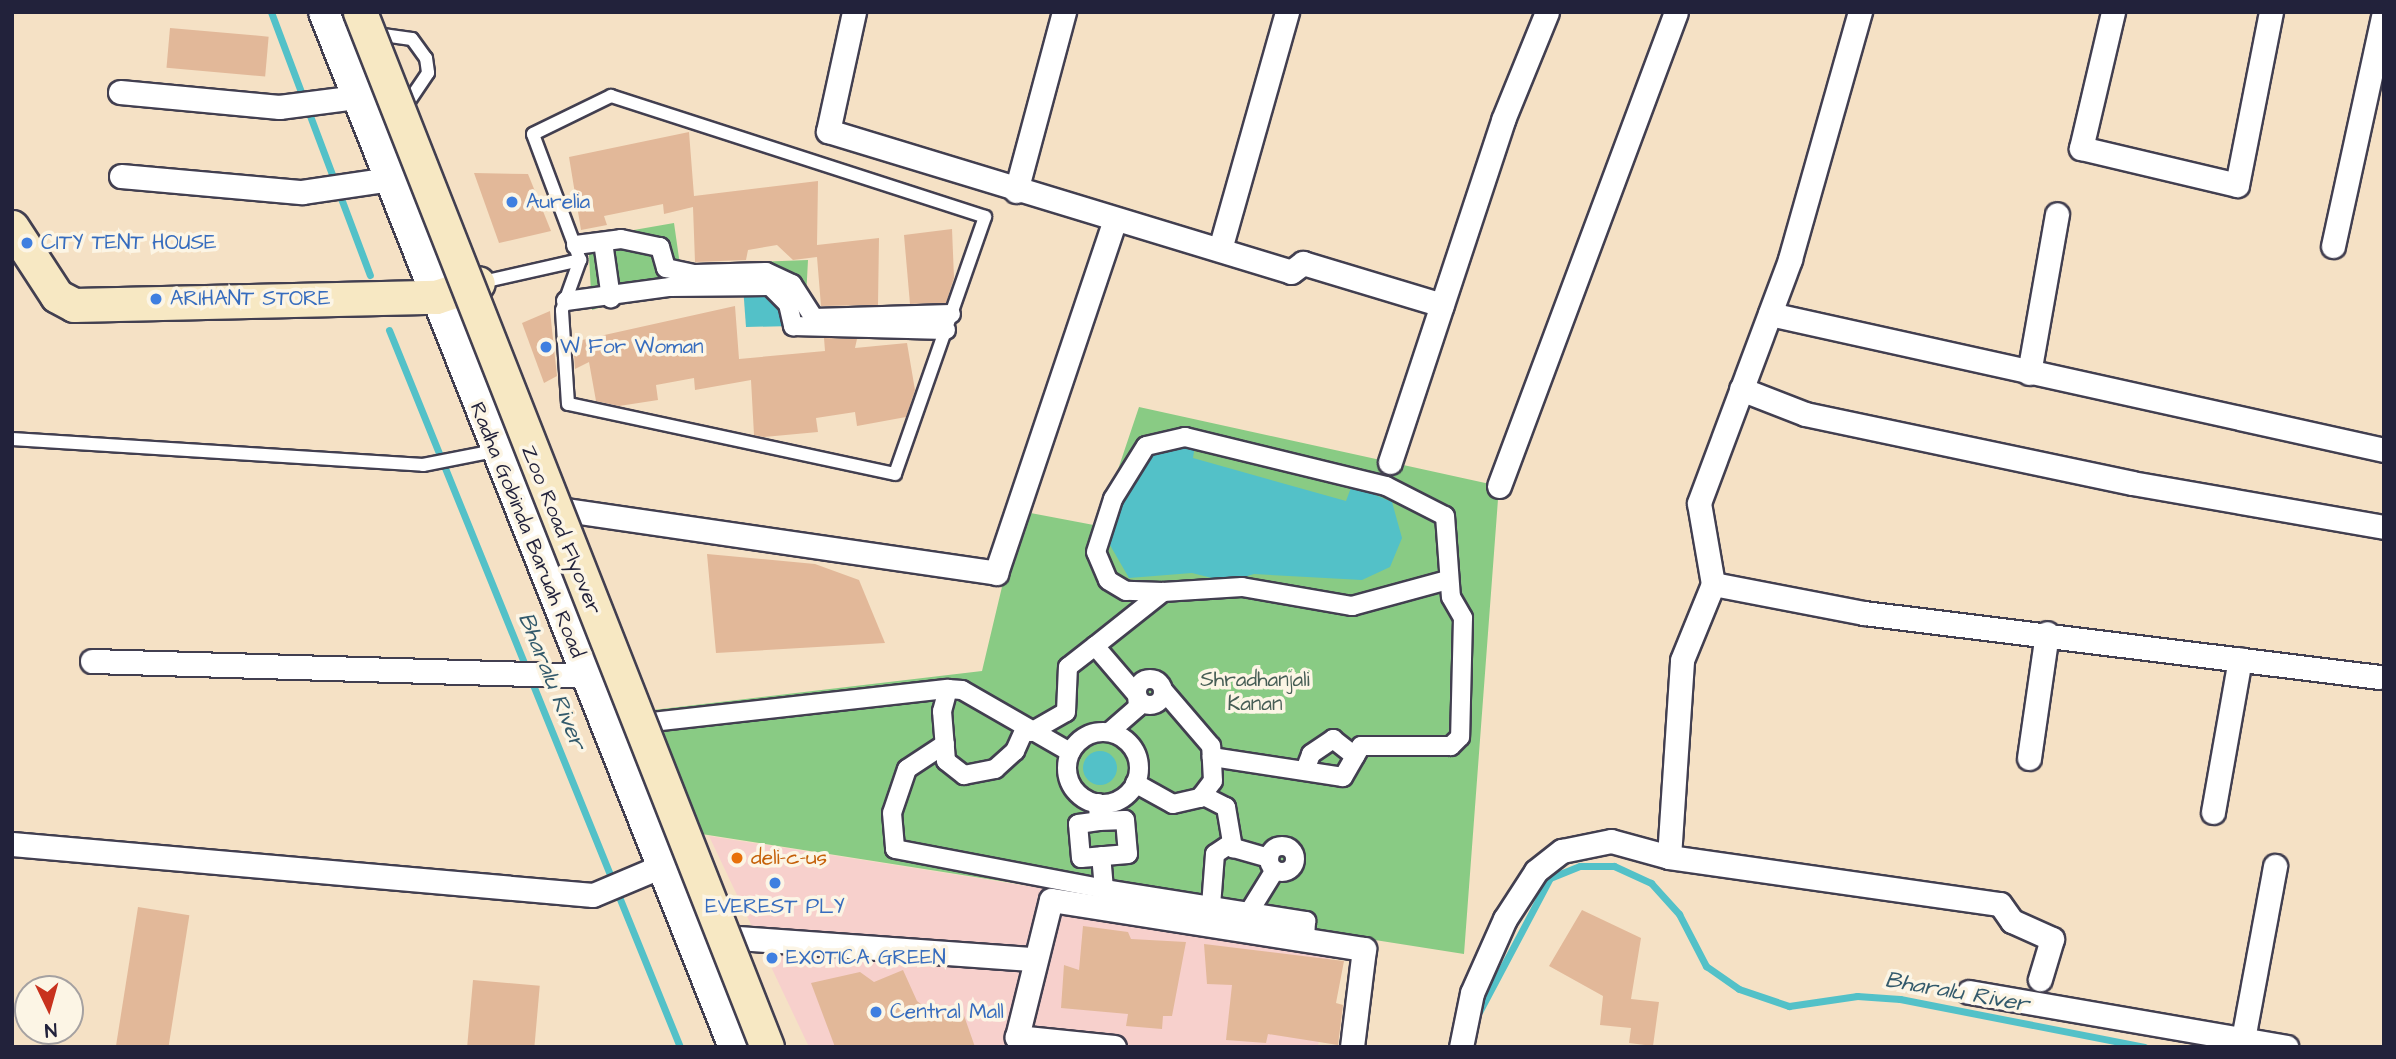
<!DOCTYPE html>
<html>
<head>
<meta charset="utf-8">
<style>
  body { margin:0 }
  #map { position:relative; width:2396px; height:1059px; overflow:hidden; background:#f5e1c5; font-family:"Architects Daughter",sans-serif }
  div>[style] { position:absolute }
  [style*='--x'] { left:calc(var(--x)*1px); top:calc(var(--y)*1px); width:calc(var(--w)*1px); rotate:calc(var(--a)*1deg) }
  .built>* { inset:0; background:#f7d0cc }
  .green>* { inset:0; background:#89cb84 }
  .water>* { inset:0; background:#53c1c8 }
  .round { border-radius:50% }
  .stream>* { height:7px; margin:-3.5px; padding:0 3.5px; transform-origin:3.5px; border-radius:3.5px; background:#53c1c8 }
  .building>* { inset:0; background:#e2b899; transform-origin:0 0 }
  .roads { filter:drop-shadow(2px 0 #423f50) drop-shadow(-2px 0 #423f50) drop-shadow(0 2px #423f50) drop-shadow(0 -2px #423f50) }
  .service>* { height:12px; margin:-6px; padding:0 6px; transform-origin:6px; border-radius:6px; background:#fff }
  .pedestrian>* { height:18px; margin:-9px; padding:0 9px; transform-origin:9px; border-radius:9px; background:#fff }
  .pedestrian>.ring { margin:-9px; padding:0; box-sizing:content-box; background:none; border:18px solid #fff; border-radius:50% }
  .minor>* { height:23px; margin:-11.5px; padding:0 11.5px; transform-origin:11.5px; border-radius:11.5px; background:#fff }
  .tertiary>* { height:30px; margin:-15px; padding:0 15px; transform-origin:15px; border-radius:15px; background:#fff }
  .secondary>* { height:33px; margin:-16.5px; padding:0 16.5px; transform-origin:16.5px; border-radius:16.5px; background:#f7e8c3 }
  .bridges { filter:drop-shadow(2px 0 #423f50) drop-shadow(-2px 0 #423f50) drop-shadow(0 2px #423f50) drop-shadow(0 -2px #423f50) }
  .secondary-bridge>* { height:33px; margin:-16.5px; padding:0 16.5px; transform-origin:16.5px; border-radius:16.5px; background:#f7e8c3 }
  .dots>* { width:19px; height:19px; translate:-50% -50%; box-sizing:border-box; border:4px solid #fcf5e5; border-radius:50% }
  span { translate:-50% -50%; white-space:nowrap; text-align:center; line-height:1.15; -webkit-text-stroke:7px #fcf5e5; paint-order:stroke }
  .shop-label { font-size:21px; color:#366cbe }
  .left { translate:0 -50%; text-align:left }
  .street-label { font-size:21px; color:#22223b }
  .park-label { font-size:21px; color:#465d55 }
  .food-label { font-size:21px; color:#c56008 }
  .water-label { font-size:23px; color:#335a6c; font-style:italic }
  .frame { position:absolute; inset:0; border:14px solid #22223b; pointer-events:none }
  .north { position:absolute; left:14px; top:975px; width:70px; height:70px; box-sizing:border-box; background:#fcf5e5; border:2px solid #a5a1a1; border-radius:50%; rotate:175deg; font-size:19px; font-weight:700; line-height:28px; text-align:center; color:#22223b }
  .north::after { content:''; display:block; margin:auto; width:24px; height:32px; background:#c8321e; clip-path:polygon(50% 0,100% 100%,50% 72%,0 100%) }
</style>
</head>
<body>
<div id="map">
  <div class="built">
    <div style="clip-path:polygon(709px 836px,1046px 889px,1052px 907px,1331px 951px,1318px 1047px,1126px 1047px,1026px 1037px,1024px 1047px,809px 1047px)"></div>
  </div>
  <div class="green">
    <div style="clip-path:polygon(674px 223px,680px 265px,808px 260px,805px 317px,793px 326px,770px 286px,670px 287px,592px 310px,588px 238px)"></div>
    <div style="clip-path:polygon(1139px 407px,1499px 486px,1464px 954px,676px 830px,628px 713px,982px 671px,1020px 511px,1099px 526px)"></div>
  </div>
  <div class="water">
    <div style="clip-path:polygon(743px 286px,770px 286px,793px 326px,746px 327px)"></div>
    <div style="clip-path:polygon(1196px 438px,1193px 458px,1346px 501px,1352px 485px,1392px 502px,1402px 538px,1390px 567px,1362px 580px,1254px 574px,1228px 582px,1192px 573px,1129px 578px,1099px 526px,1151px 454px)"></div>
    <div class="round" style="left:1083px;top:751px;width:34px;height:34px"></div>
  </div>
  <div class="stream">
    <div style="--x:271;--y:12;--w:281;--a:69.4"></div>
    <div style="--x:389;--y:330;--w:774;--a:67.91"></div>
    <div style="--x:1479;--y:1012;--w:152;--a:-62.1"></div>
    <div style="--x:1550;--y:878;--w:32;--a:-22"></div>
    <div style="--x:1580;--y:866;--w:34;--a:0"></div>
    <div style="--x:1614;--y:866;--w:41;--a:24.7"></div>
    <div style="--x:1651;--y:883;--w:42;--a:47.9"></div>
    <div style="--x:1679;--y:914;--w:59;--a:62.6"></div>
    <div style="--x:1706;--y:966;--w:40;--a:34.9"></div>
    <div style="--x:1739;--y:989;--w:53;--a:18.8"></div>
    <div style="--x:1789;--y:1006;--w:69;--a:-8.4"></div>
    <div style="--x:1857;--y:996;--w:43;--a:4"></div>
    <div style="--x:1900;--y:999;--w:249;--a:11.1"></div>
  </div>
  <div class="building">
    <div style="left:170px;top:28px;width:99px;height:40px;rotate:5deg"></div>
    <div style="clip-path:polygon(689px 132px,694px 196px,818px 181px,817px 245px,879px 238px,878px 305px,821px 306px,817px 257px,793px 260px,777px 245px,748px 250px,746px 260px,695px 262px,693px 207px,664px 214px,663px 204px,604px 216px,607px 225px,581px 230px,569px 157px)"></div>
    <div style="clip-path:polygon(474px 173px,528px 174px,551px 231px,499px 243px)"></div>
    <div style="clip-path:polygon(952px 229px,954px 278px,946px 303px,910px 304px,904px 235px)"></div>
    <div style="clip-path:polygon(735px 306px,739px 359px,825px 351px,824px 338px,857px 339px,855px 348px,907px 343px,915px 390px,906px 417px,857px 426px,855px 412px,816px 418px,818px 432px,764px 437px,754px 435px,751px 380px,695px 390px,694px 378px,656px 385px,658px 400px,619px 406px,596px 401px,589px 362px,575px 369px,573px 342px)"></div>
    <div style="clip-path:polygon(550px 311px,557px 376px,544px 383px,522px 323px)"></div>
    <div style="clip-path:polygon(707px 554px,815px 564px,859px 580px,885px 643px,716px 653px)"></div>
    <div style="left:138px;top:907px;width:52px;height:140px;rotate:9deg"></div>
    <div style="clip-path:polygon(1582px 910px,1641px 938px,1631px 999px,1659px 1002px,1653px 1046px,1629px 1043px,1631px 1028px,1600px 1025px,1603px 996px,1549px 966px)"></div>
    <div style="clip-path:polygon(1083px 926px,1128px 932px,1131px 939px,1186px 942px,1172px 1016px,1163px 1016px,1162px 1029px,1126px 1026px,1128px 1014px,1061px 1008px,1064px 965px,1079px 970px)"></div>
    <div style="clip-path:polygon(1204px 944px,1344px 961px,1336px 1003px,1343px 1005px,1338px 1045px,1268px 1034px,1266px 1043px,1226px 1040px,1232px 985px,1207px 984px)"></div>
    <div style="clip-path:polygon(903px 970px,917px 1001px,937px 1017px,961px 1007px,975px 1047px,835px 1047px,811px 983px,860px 972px,874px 982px)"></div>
    <div style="left:473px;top:980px;width:67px;height:67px;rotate:5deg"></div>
  </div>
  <div class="roads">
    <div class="service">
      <div style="--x:383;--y:35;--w:29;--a:8"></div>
      <div style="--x:412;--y:39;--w:24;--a:54"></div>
      <div style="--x:426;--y:58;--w:15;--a:82"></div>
      <div style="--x:428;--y:73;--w:34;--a:124"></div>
      <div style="--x:611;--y:96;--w:393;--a:17.9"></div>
      <div style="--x:985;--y:217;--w:272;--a:109.3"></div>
      <div style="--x:895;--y:474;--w:334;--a:-167.9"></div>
      <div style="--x:568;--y:404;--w:94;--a:-93.7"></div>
      <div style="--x:562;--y:310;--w:53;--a:-70.2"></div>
      <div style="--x:580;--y:260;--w:134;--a:-110.5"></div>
      <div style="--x:533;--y:134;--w:87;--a:-26"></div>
      <div style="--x:478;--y:283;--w:105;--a:-12.7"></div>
      <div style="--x:12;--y:439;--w:412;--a:3.6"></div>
      <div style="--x:423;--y:465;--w:72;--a:-11.2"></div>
    </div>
    <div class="pedestrian">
      <div style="--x:603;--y:242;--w:57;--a:81.9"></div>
      <div style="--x:576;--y:245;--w:45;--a:-7.6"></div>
      <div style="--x:621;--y:239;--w:40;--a:12"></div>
      <div style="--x:660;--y:247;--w:22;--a:74"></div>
      <div style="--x:666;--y:268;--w:30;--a:12"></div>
      <div style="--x:695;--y:274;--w:71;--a:-1.6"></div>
      <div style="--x:766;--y:272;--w:29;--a:25"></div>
      <div style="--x:792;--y:284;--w:40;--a:57.1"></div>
      <div style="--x:814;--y:318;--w:137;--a:-1.7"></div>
      <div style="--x:566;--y:301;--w:105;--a:-7.7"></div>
      <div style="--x:670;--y:287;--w:100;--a:-0.6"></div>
      <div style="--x:770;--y:286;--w:25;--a:45"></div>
      <div style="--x:788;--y:304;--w:23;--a:77"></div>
      <div style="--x:793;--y:326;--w:153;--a:1.5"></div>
      <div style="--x:1163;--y:592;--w:79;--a:-3.6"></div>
      <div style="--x:1242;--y:587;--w:112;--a:9.8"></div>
      <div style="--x:1352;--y:606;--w:99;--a:-15.2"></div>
      <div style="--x:1095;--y:646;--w:87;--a:-38.5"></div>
      <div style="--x:1163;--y:592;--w:37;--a:-178"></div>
      <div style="--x:1126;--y:591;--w:21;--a:-149"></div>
      <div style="--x:1108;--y:580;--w:30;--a:-113"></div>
      <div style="--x:1096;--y:552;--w:56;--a:-72.2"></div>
      <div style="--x:1113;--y:499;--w:62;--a:-58.1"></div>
      <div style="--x:1146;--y:446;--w:40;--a:-13"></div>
      <div style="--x:1185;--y:437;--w:207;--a:13.7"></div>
      <div style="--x:1386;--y:486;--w:66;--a:27"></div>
      <div style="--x:1445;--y:516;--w:81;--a:85.8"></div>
      <div style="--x:1451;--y:597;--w:24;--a:60"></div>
      <div style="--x:1463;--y:618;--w:119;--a:91.4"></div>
      <div style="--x:1460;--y:737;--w:13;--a:135"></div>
      <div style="--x:1451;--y:746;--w:90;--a:180"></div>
      <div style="--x:1361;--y:746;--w:36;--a:120"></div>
      <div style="--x:1343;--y:777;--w:133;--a:-171.3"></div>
      <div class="ring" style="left:1137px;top:679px;width:8px;height:8px"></div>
      <div style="--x:948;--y:689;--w:23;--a:105"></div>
      <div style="--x:942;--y:711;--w:50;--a:85.4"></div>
      <div style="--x:946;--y:761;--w:23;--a:38"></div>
      <div style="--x:964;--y:775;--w:32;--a:-11"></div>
      <div style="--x:995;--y:769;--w:27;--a:-42"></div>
      <div style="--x:1015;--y:751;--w:24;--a:-66"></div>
      <div style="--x:652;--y:722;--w:298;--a:-6.4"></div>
      <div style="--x:948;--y:689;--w:14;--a:4"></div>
      <div style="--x:962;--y:690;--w:125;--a:29.9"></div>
      <div style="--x:1031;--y:732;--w:40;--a:-29.7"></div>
      <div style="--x:1066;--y:712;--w:45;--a:-87.5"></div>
      <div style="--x:1068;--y:667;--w:34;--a:-38"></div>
      <div style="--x:1095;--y:646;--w:65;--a:49.4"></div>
      <div style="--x:1137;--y:695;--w:12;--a:85"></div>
      <div style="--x:1138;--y:707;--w:38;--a:139"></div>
      <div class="ring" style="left:1067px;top:732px;width:54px;height:54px"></div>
      <div style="--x:945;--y:744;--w:45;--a:146.7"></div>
      <div style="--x:907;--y:769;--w:46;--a:108.8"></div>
      <div style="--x:892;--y:813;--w:36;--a:85"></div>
      <div style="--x:895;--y:849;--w:213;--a:10.8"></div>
      <div style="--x:1104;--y:889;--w:33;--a:-95"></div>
      <div style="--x:1305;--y:770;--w:17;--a:-69"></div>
      <div style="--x:1311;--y:754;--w:27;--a:-34"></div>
      <div style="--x:1333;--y:739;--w:28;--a:38"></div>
      <div style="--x:1135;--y:783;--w:43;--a:28.9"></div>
      <div style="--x:1173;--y:804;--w:28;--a:-13"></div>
      <div style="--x:1200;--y:798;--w:21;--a:-53"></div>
      <div style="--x:1213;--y:781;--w:35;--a:-93"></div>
      <div style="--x:1211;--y:746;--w:74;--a:-130.6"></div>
      <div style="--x:1202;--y:795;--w:27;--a:27"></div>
      <div style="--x:1226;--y:807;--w:42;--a:80.3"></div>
      <div style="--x:1098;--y:803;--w:18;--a:87"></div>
      <div style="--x:1099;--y:821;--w:26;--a:-2"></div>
      <div style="--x:1125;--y:820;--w:34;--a:85"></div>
      <div style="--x:1128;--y:854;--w:47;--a:175.1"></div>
      <div style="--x:1081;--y:858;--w:34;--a:-95"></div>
      <div style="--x:1078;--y:824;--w:21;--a:-8"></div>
      <div class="ring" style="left:1269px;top:846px;width:8px;height:8px"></div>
      <div style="--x:1104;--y:889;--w:205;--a:9"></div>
      <div style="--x:1306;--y:921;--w:19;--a:93"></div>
      <div style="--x:1211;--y:906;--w:52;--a:-85.6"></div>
      <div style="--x:1215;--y:854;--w:14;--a:-34"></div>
      <div style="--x:1227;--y:846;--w:44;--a:15.9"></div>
      <div style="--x:1249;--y:912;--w:49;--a:-58.2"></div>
    </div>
    <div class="minor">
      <div style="--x:854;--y:12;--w:122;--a:102.3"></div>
      <div style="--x:828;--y:131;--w:484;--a:16.9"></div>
      <div style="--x:1291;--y:272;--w:15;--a:-37"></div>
      <div style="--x:1303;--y:263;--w:145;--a:16.8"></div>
      <div style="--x:2113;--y:12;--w:140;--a:103.2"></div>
      <div style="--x:2081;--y:148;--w:160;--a:13.3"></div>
      <div style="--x:2237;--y:185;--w:176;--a:-78.9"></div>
      <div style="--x:120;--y:92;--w:160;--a:5.4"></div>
      <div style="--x:279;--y:107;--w:79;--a:-7.3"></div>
      <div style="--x:121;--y:176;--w:182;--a:5.1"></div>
      <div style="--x:302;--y:192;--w:89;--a:-8.4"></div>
      <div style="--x:1016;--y:191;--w:185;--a:-75"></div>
      <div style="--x:2333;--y:246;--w:239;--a:-77.7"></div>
      <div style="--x:1220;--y:249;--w:246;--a:-74.2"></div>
      <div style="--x:1770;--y:314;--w:629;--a:12.49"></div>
      <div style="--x:2029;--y:373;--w:161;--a:-80"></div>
      <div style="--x:1741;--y:389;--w:69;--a:21.3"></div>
      <div style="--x:1805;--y:414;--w:334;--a:11.9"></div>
      <div style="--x:2132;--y:483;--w:256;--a:9.9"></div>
      <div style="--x:1390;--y:462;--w:360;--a:-71.7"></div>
      <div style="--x:1503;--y:120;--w:117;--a:-67.8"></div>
      <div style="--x:1499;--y:486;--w:506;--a:-69.52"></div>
      <div style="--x:566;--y:510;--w:435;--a:8.3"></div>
      <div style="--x:996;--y:573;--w:373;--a:-71.4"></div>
      <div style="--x:1713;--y:584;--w:154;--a:10.9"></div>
      <div style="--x:1864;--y:613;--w:519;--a:7.08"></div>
      <div style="--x:92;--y:661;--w:493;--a:1.7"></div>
      <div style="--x:2029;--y:758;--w:126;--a:-81.8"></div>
      <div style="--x:2213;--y:812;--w:155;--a:-80"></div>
      <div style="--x:12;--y:844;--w:583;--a:5.02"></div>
      <div style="--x:593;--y:895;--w:75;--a:-22.8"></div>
      <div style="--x:1669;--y:857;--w:197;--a:-86.2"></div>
      <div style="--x:1682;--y:660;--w:82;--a:-67.8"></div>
      <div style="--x:1713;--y:584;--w:82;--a:-99.8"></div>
      <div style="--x:1699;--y:503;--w:260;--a:-69.5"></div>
      <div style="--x:1790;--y:259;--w:257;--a:-74.2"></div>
      <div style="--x:739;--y:938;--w:295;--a:4.1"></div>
      <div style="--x:1969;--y:992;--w:322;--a:9.8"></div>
      <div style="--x:2243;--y:1039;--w:176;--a:-79.5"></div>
      <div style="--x:1114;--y:1047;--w:98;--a:-174.1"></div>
      <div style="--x:1017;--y:1037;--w:141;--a:-76.1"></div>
      <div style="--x:1051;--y:900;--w:317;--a:8.9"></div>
      <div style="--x:1364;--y:949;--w:99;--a:97"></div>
      <div style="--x:1461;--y:1047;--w:55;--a:-78.5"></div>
      <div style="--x:1472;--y:993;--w:81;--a:-66"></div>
      <div style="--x:1505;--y:919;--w:57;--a:-57.1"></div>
      <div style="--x:1536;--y:871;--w:33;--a:-38"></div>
      <div style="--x:1562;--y:851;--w:50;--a:-11.5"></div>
      <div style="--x:1611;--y:841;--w:60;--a:15.4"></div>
      <div style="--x:1669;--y:857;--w:334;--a:8.1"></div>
      <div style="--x:2000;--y:904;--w:21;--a:55"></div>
      <div style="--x:2012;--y:921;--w:44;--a:24.2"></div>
      <div style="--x:2052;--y:939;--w:42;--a:106.7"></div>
    </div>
    <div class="tertiary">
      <div style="--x:324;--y:12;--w:1113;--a:68.39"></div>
    </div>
    <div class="secondary">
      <div style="--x:12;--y:227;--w:82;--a:56.9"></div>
      <div style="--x:57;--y:296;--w:19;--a:28"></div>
      <div style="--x:74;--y:305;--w:362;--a:-1.3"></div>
      <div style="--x:436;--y:297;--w:44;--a:-18.4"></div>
    </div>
  </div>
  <div class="bridges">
    <div class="secondary-bridge">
      <div style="--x:360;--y:12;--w:1112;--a:68.53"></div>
    </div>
  </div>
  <div class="dots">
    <div style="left:512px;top:202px;background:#3f7fe0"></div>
    <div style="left:27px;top:243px;background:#3f7fe0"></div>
    <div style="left:156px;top:299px;background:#3f7fe0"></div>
    <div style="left:546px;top:347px;background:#3f7fe0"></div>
    <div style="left:737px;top:858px;background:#e8710a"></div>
    <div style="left:775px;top:883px;background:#3f7fe0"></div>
    <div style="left:772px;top:958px;background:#3f7fe0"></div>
    <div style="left:876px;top:1012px;background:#3f7fe0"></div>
  </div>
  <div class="shop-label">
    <span class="left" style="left:526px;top:202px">Aurelia</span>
    <span class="left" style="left:41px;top:243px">CITY TENT HOUSE</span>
    <span class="left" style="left:170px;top:299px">ARIHANT STORE</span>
    <span class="left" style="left:560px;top:347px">W For Woman</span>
    <span style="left:775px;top:907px">EVEREST PLY</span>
    <span class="left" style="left:786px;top:958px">EXOTICA GREEN</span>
    <span class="left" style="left:890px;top:1012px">Central Mall</span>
  </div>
  <div class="street-label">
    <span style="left:527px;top:530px;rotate:68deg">Radha Gobinda Baruah Road</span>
    <span style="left:561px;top:530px;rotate:68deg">Zoo Road Flyover</span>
  </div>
  <div class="park-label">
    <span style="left:1255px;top:692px">Shradhanjali<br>Kanan</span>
  </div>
  <div class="food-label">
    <span class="left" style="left:751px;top:858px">deli-c-us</span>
  </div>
  <div class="water-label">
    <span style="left:552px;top:681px;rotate:68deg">Bharalu River</span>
    <span style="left:1957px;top:992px;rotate:10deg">Bharalu River</span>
  </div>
  <div class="frame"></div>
  <div class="north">N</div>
</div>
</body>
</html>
